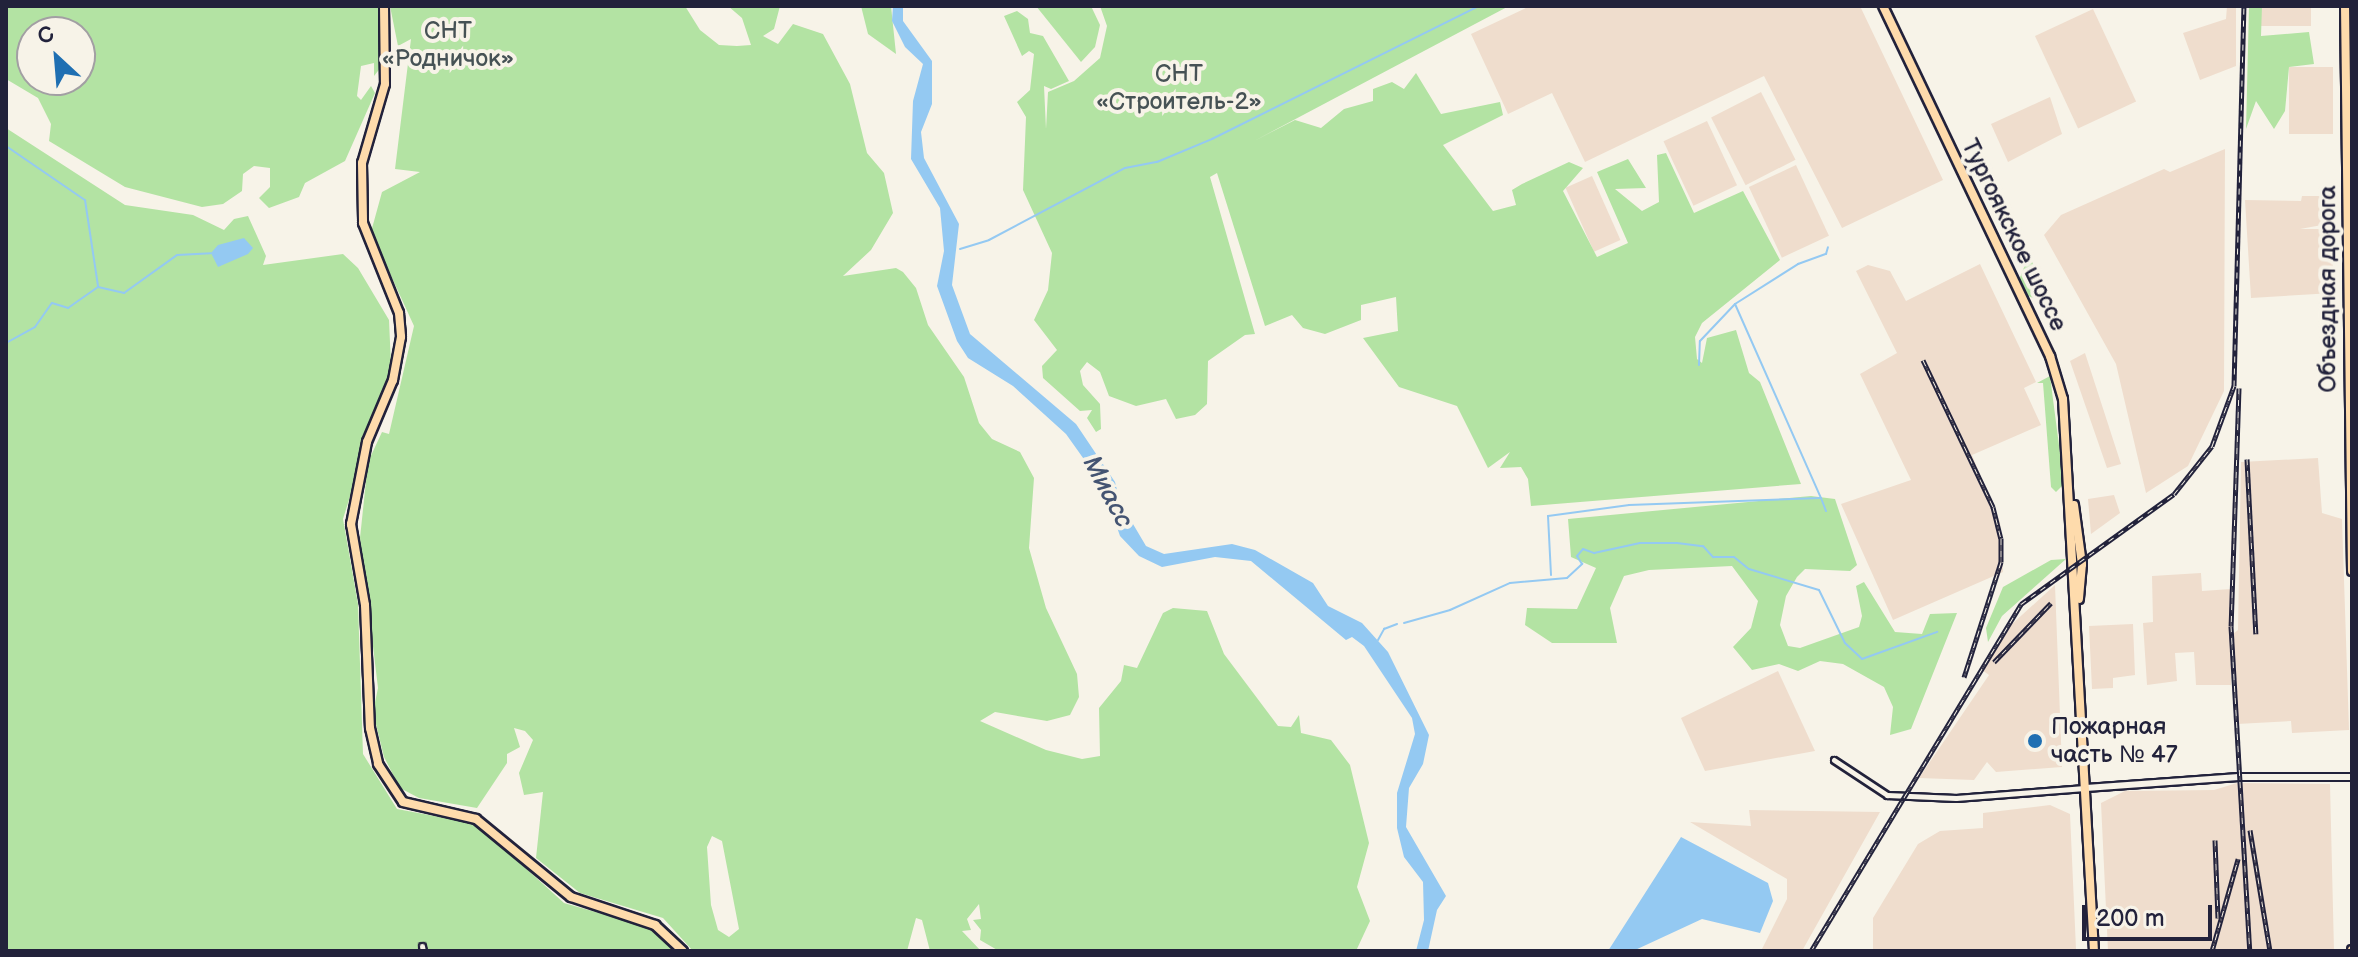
<!DOCTYPE html>
<html>
<head>
<meta charset="utf-8">
<style>
  body { margin:0 }
  #map { position:relative; width:2358px; height:957px; overflow:hidden; background:#f7f3e8; font-family:"Balsamiq Sans",sans-serif }
  div>[style] { position:absolute }
  [style*='--x'] { left:calc(var(--x)*1px); top:calc(var(--y)*1px); width:calc(var(--w)*1px); rotate:calc(var(--a)*1deg) }
  .built>* { inset:0; background:#efddcd; transform-origin:0 0 }
  .green>* { inset:0; background:#b3e3a3 }
  .water>* { inset:0; background:#94c9f2 }
  .stream>* { height:2px; margin:-1px; padding:0 1px; transform-origin:1px; border-radius:1px; background:#94c9f2 }
  .roads { filter:drop-shadow(2px 0 #22223b) drop-shadow(-2px 0 #22223b) drop-shadow(0 2px #22223b) drop-shadow(0 -2px #22223b) }
  .minor>* { height:5px; margin:-2.5px; padding:0 2.5px; transform-origin:2.5px; border-radius:2.5px; background:#f7f3e8 }
  .tertiary>* { height:6px; margin:-3px; padding:0 3px; transform-origin:3px; border-radius:3px; background:#f7f3e8 }
  .primary>* { height:8px; margin:-4px; padding:0 4px; transform-origin:4px; border-radius:4px; background:#fedbac }
  .rail>* { height:5px; margin-top:-2.5px; transform-origin:0; background:repeating-linear-gradient(90deg,#f7f3e8 0 6px,#22223b 0 12px); box-sizing:border-box; border-block:2px solid #22223b }
  .dots>* { width:22px; height:22px; translate:-50% -50%; box-sizing:border-box; border:4px solid #f7f3e8; border-radius:50% }
  span { translate:-50% -50%; white-space:nowrap; text-align:center; line-height:1.15; -webkit-text-stroke:8px #f7f3e8; paint-order:stroke }
  .park-label { font-size:24px; color:#465255 }
  .street-label { font-size:24px; color:#22223b }
  .poi-label { font-size:24px; color:#22223b }
  .left { translate:0 -50%; text-align:left }
  .water-label { font-size:26px; color:#445472; font-style:italic }
  .frame { position:absolute; inset:0; border:8px solid #22223b; pointer-events:none }
  .north { position:absolute; left:16px; top:16px; width:80px; height:80px; box-sizing:border-box; background:#f7f3e8; border:2px solid #a29fa3; border-radius:50%; rotate:334deg; font-size:22px; font-weight:700; line-height:32px; text-align:center; color:#22223b }
  .north::after { content:''; display:block; margin:auto; width:28px; height:36px; background:#1f6fb2; clip-path:polygon(50% 0,100% 100%,50% 72%,0 100%) }
  .scale { position:absolute; left:2082px; top:905px; width:130px; height:36px; box-sizing:border-box; border:4px solid #22223b; border-top:0; padding-left:10px; font-size:24px; line-height:28px; white-space:nowrap; color:#22223b; -webkit-text-stroke:6px #f7f3e8; paint-order:stroke }
</style>
</head>
<body>
<div id="map">
  <div class="built">
    <div style="clip-path:polygon(1530px 6px,1860px 6px,1943px 180px,1842px 228px,1764px 76px,1585px 162px,1552px 93px,1508px 114px,1471px 34px)"></div>
    <div style="clip-path:polygon(2227px 6px,2236px 6px,2236px 66px,2200px 80px,2183px 33px,2226px 19px)"></div>
    <div style="left:2257px;top:6px;width:54px;height:20px"></div>
    <div style="left:2093px;top:9px;width:102px;height:64px;rotate:65deg"></div>
    <div style="left:2289px;top:67px;width:44px;height:67px"></div>
    <div style="left:1761px;top:92px;width:76px;height:56px;rotate:63deg"></div>
    <div style="clip-path:polygon(2050px 97px,2062px 134px,2008px 162px,1991px 124px)"></div>
    <div style="left:1707px;top:121px;width:71px;height:48px;rotate:65deg"></div>
    <div style="clip-path:polygon(2225px 149px,2224px 391px,2188px 466px,2146px 493px,2116px 364px,2044px 235px,2061px 215px,2164px 169px,2170px 172px)"></div>
    <div style="left:1796px;top:165px;width:78px;height:52px;rotate:65deg"></div>
    <div style="left:1592px;top:176px;width:70px;height:29px;rotate:66deg"></div>
    <div style="clip-path:polygon(2302px 196px,2331px 196px,2333px 223px,2300px 229px,2333px 229px,2333px 293px,2251px 298px,2245px 200px,2301px 201px)"></div>
    <div style="clip-path:polygon(1980px 264px,2036px 382px,2024px 388px,2041px 425px,1972px 455px,2000px 522px,2003px 572px,1893px 620px,1841px 504px,1911px 480px,1860px 374px,1897px 353px,1856px 271px,1868px 265px,1890px 271px,1906px 301px)"></div>
    <div style="clip-path:polygon(2085px 353px,2121px 464px,2107px 468px,2070px 361px)"></div>
    <div style="clip-path:polygon(2318px 458px,2322px 513px,2342px 519px,2349px 730px,2292px 733px,2291px 721px,2237px 724px,2233px 634px,2238px 630px,2241px 462px)"></div>
    <div style="clip-path:polygon(2114px 495px,2120px 513px,2091px 534px,2088px 499px)"></div>
    <div style="clip-path:polygon(2201px 573px,2202px 591px,2231px 589px,2231px 685px,2196px 685px,2194px 652px,2175px 653px,2177px 681px,2147px 685px,2143px 623px,2153px 622px,2152px 576px)"></div>
    <div style="clip-path:polygon(2055px 585px,2062px 767px,1996px 772px,1987px 762px,1974px 780px,1919px 778px,1989px 675px,1982px 670px,2011px 625px)"></div>
    <div style="clip-path:polygon(2133px 624px,2135px 675px,2113px 678px,2113px 688px,2092px 689px,2089px 626px)"></div>
    <div style="clip-path:polygon(1778px 671px,1815px 751px,1705px 771px,1681px 718px)"></div>
    <div style="clip-path:polygon(2237px 783px,2330px 784px,2334px 951px,2108px 951px,2101px 803px,2125px 791px,2214px 790px)"></div>
    <div style="clip-path:polygon(2050px 805px,2070px 814px,2076px 949px,1873px 951px,1873px 918px,1918px 844px,1940px 831px,1983px 828px,1983px 813px)"></div>
    <div style="clip-path:polygon(1749px 810px,1880px 812px,1802px 951px,1761px 951px,1787px 899px,1787px 879px,1690px 822px,1751px 826px)"></div>
  </div>
  <div class="green">
    <div style="clip-path:polygon(evenodd,6px 6px,380px 6px,385px 62px,374px 76px,374px 63px,361px 66px,357px 96px,361px 100px,371px 86px,375px 93px,345px 161px,305px 183px,299px 197px,269px 208px,259px 198px,270px 187px,270px 168px,254px 166px,243px 174px,242px 191px,223px 204px,202px 207px,125px 187px,49px 141px,51px 124px,38px 98px,6px 79px,6px 6px,32px 32px,80px 32px,80px 80px,32px 80px,32px 32px)"></div>
    <div style="clip-path:polygon(evenodd,390px 6px,685px 6px,700px 30px,719px 45px,737px 46px,751px 45px,742px 18px,728px 6px,780px 6px,774px 29px,763px 36px,778px 44px,793px 24px,823px 34px,850px 84px,867px 153px,884px 173px,893px 213px,871px 250px,843px 276px,896px 268px,903px 272px,916px 288px,928px 325px,964px 377px,979px 423px,992px 439px,1020px 452px,1034px 478px,1029px 548px,1046px 608px,1077px 674px,1079px 697px,1070px 715px,1047px 721px,995px 712px,980px 721px,1046px 750px,1082px 759px,1100px 756px,1099px 708px,1121px 681px,1124px 665px,1137px 668px,1163px 613px,1173px 608px,1207px 611px,1224px 654px,1278px 726px,1291px 727px,1299px 715px,1301px 733px,1331px 740px,1350px 765px,1369px 843px,1357px 887px,1370px 921px,1356px 951px,999px 951px,980px 940px,981px 930px,973px 920px,981px 919px,979px 904px,967px 919px,971px 930px,962px 931px,981px 951px,930px 951px,922px 920px,916px 918px,907px 951px,693px 951px,663px 918px,580px 893px,536px 858px,543px 792px,524px 795px,519px 773px,533px 740px,525px 731px,514px 728px,520px 747px,507px 754px,507px 763px,477px 808px,419px 798px,400px 788px,384px 757px,373px 712px,378px 688px,360px 538px,368px 462px,382px 432px,389px 434px,414px 326px,371px 232px,382px 192px,420px 172px,395px 169px,411px 39px,398px 46px,390px 6px,712px 836px,722px 841px,739px 929px,729px 937px,718px 930px,711px 905px,707px 847px,712px 836px)"></div>
    <div style="clip-path:polygon(861px 6px,891px 6px,896px 54px,868px 34px)"></div>
    <div style="clip-path:polygon(1036px 6px,1091px 6px,1100px 25px,1095px 47px,1081px 62px)"></div>
    <div style="clip-path:polygon(1100px 6px,1509px 6px,1254px 141px,1295px 120px,1321px 128px,1344px 109px,1373px 101px,1373px 89px,1392px 82px,1404px 89px,1416px 73px,1441px 114px,1500px 102px,1503px 115px,1443px 145px,1493px 211px,1516px 205px,1512px 190px,1522px 184px,1569px 162px,1583px 168px,1563px 191px,1597px 257px,1628px 243px,1597px 172px,1628px 159px,1646px 188px,1615px 189px,1642px 211px,1659px 202px,1657px 155px,1666px 153px,1694px 213px,1743px 191px,1780px 260px,1702px 323px,1695px 337px,1697px 359px,1702px 363px,1707px 338px,1736px 330px,1749px 373px,1760px 382px,1801px 484px,1531px 506px,1528px 479px,1521px 467px,1500px 468px,1510px 452px,1488px 468px,1457px 406px,1399px 387px,1363px 338px,1398px 331px,1396px 297px,1361px 305px,1361px 320px,1325px 334px,1303px 328px,1292px 315px,1265px 326px,1217px 173px,1210px 177px,1255px 334px,1245px 335px,1208px 361px,1207px 404px,1195px 415px,1176px 419px,1166px 399px,1136px 406px,1109px 396px,1100px 372px,1087px 362px,1080px 371px,1083px 385px,1100px 404px,1101px 429px,1096px 432px,1087px 418px,1092px 410px,1080px 411px,1043px 378px,1042px 366px,1057px 350px,1034px 320px,1048px 290px,1052px 253px,1023px 190px,1026px 117px,1017px 102px,1030px 90px,1034px 54px,1029px 51px,1022px 56px,1004px 16px,1017px 11px,1028px 19px,1030px 33px,1043px 36px,1069px 81px,1051px 89px,1044px 86px,1046px 129px,1048px 92px,1074px 81px,1100px 58px,1107px 26px)"></div>
    <div style="clip-path:polygon(2249px 6px,2262px 6px,2261px 36px,2309px 32px,2314px 64px,2289px 67px,2285px 111px,2274px 129px,2256px 101px,2246px 129px)"></div>
    <div style="clip-path:polygon(6px 128px,125px 205px,193px 215px,224px 230px,234px 219px,248px 216px,266px 256px,263px 265px,343px 254px,358px 268px,389px 320px,391px 365px,343px 519px,358px 604px,363px 754px,397px 809px,477px 824px,564px 903px,648px 927px,677px 950px,6px 951px)"></div>
    <div style="clip-path:polygon(2029px 255px,2048px 297px,2041px 301px,2028px 296px,2019px 280px)"></div>
    <div style="clip-path:polygon(2050px 376px,2064px 484px,2056px 492px,2051px 487px,2043px 383px,2037px 383px)"></div>
    <div style="clip-path:polygon(1811px 496px,1835px 499px,1857px 565px,1850px 571px,1805px 569px,1797px 577px,1786px 596px,1780px 625px,1788px 646px,1800px 648px,1859px 627px,1862px 616px,1856px 586px,1864px 582px,1895px 632px,1922px 634px,1930px 614px,1957px 613px,1911px 729px,1890px 735px,1893px 707px,1884px 687px,1843px 664px,1820px 661px,1798px 671px,1779px 664px,1752px 670px,1733px 647px,1751px 628px,1758px 601px,1732px 566px,1649px 570px,1624px 576px,1610px 608px,1617px 643px,1552px 643px,1525px 625px,1527px 608px,1577px 609px,1596px 568px,1571px 557px,1568px 519px)"></div>
    <div style="clip-path:polygon(2066px 559px,2002px 616px,1988px 642px,1986px 628px,2003px 587px,2051px 560px)"></div>
  </div>
  <div class="water">
    <div style="clip-path:polygon(893px 6px,903px 6px,903px 21px,932px 61px,932px 104px,921px 132px,924px 158px,959px 224px,952px 285px,970px 334px,1076px 424px,1115px 482px,1120px 502px,1146px 546px,1164px 554px,1232px 544px,1255px 550px,1313px 583px,1328px 606px,1362px 623px,1388px 652px,1429px 735px,1423px 764px,1409px 788px,1406px 827px,1446px 896px,1437px 910px,1428px 951px,1416px 951px,1424px 920px,1423px 882px,1404px 857px,1397px 828px,1397px 793px,1415px 734px,1412px 718px,1364px 646px,1352px 637px,1346px 640px,1251px 561px,1215px 557px,1162px 567px,1139px 556px,1120px 536px,1103px 486px,1066px 434px,1013px 386px,968px 358px,957px 341px,937px 286px,944px 251px,940px 208px,911px 159px,913px 101px,923px 64px,905px 47px,892px 21px)"></div>
    <div style="clip-path:polygon(244px 238px,253px 248px,248px 254px,218px 267px,211px 253px,218px 245px)"></div>
    <div style="clip-path:polygon(1681px 837px,1768px 883px,1773px 901px,1760px 933px,1702px 919px,1633px 951px,1608px 951px)"></div>
  </div>
  <div class="stream">
    <div style="--x:6;--y:146;--w:96;--a:34.4"></div>
    <div style="--x:85;--y:200;--w:87;--a:81.4"></div>
    <div style="--x:960;--y:249;--w:30;--a:-17"></div>
    <div style="--x:989;--y:240;--w:154;--a:-27.9"></div>
    <div style="--x:1125;--y:168;--w:33;--a:-11"></div>
    <div style="--x:1157;--y:162;--w:60;--a:-22.7"></div>
    <div style="--x:1212;--y:139;--w:298;--a:-26.5"></div>
    <div style="--x:1735;--y:304;--w:212;--a:66.1"></div>
    <div style="--x:6;--y:343;--w:33;--a:-29"></div>
    <div style="--x:35;--y:327;--w:29;--a:-55"></div>
    <div style="--x:52;--y:303;--w:17;--a:17"></div>
    <div style="--x:68;--y:308;--w:37;--a:-35"></div>
    <div style="--x:98;--y:287;--w:27;--a:13"></div>
    <div style="--x:124;--y:293;--w:65;--a:-35.6"></div>
    <div style="--x:177;--y:255;--w:34;--a:-3"></div>
    <div style="--x:1699;--y:365;--w:24;--a:-88"></div>
    <div style="--x:1700;--y:341;--w:51;--a:-46.6"></div>
    <div style="--x:1735;--y:304;--w:75;--a:-32.4"></div>
    <div style="--x:1798;--y:264;--w:30;--a:-20"></div>
    <div style="--x:1826;--y:254;--w:7;--a:-74"></div>
    <div style="--x:1551;--y:575;--w:59;--a:-92.9"></div>
    <div style="--x:1548;--y:516;--w:82;--a:-7.7"></div>
    <div style="--x:1629;--y:505;--w:192;--a:-2.1"></div>
    <div style="--x:1821;--y:498;--w:14;--a:69"></div>
    <div style="--x:1404;--y:623;--w:48;--a:-15.8"></div>
    <div style="--x:1450;--y:610;--w:66;--a:-24.2"></div>
    <div style="--x:1510;--y:583;--w:57;--a:-5"></div>
    <div style="--x:1567;--y:578;--w:21;--a:-43"></div>
    <div style="--x:1582;--y:564;--w:9;--a:-122"></div>
    <div style="--x:1577;--y:556;--w:9;--a:-49"></div>
    <div style="--x:1583;--y:549;--w:12;--a:20"></div>
    <div style="--x:1594;--y:553;--w:47;--a:-12.3"></div>
    <div style="--x:1640;--y:543;--w:37;--a:0"></div>
    <div style="--x:1677;--y:543;--w:26;--a:7"></div>
    <div style="--x:1703;--y:546;--w:15;--a:48"></div>
    <div style="--x:1713;--y:557;--w:21;--a:0"></div>
    <div style="--x:1734;--y:557;--w:19;--a:39"></div>
    <div style="--x:1749;--y:569;--w:73;--a:16.7"></div>
    <div style="--x:1819;--y:590;--w:59;--a:63.9"></div>
    <div style="--x:1845;--y:643;--w:23;--a:43"></div>
    <div style="--x:1862;--y:659;--w:80;--a:-19.8"></div>
    <div style="--x:1378;--y:640;--w:13;--a:-61"></div>
    <div style="--x:1384;--y:629;--w:14;--a:-21"></div>
  </div>
  <div class="roads">
    <div class="minor">
      <div style="--x:1834;--y:760;--w:64;--a:33.4"></div>
      <div style="--x:1887;--y:795;--w:69;--a:2.5"></div>
      <div style="--x:1956;--y:798;--w:129;--a:-4.4"></div>
      <div style="--x:422;--y:946;--w:5;--a:79"></div>
    </div>
    <div class="tertiary">
      <div style="--x:2086;--y:788;--w:153;--a:-4.1"></div>
      <div style="--x:2239;--y:777;--w:113;--a:0"></div>
    </div>
    <div class="primary">
      <div style="--x:384;--y:6;--w:78;--a:89.3"></div>
      <div style="--x:385;--y:84;--w:82;--a:106.2"></div>
      <div style="--x:362;--y:163;--w:60;--a:89"></div>
      <div style="--x:363;--y:223;--w:97;--a:68.2"></div>
      <div style="--x:399;--y:313;--w:24;--a:85"></div>
      <div style="--x:401;--y:337;--w:44;--a:100.5"></div>
      <div style="--x:393;--y:380;--w:67;--a:112.8"></div>
      <div style="--x:367;--y:442;--w:84;--a:101"></div>
      <div style="--x:351;--y:524;--w:82;--a:80.2"></div>
      <div style="--x:365;--y:605;--w:123;--a:87.7"></div>
      <div style="--x:370;--y:728;--w:37;--a:77"></div>
      <div style="--x:378;--y:764;--w:45;--a:56.7"></div>
      <div style="--x:403;--y:802;--w:75;--a:13.1"></div>
      <div style="--x:476;--y:819;--w:123;--a:39.4"></div>
      <div style="--x:571;--y:897;--w:89;--a:18.4"></div>
      <div style="--x:655;--y:925;--w:38;--a:43"></div>
      <div style="--x:1883;--y:6;--w:388;--a:64.5"></div>
      <div style="--x:2050;--y:356;--w:45;--a:73.2"></div>
      <div style="--x:2063;--y:399;--w:553;--a:86.79"></div>
      <div style="--x:2345;--y:6;--w:565;--a:89.29"></div>
      <div style="--x:2074;--y:505;--w:60;--a:82.3"></div>
      <div style="--x:2082;--y:564;--w:35;--a:95"></div>
      <div style="--x:2352;--y:951;--w:1;--a:-90"></div>
    </div>
  </div>
  <div class="rail">
    <div style="--x:1923;--y:360;--w:163;--a:64.5"></div>
    <div style="--x:1993;--y:507;--w:32;--a:76"></div>
    <div style="--x:2001;--y:538;--w:24;--a:90"></div>
    <div style="--x:2001;--y:562;--w:121;--a:107.8"></div>
    <div style="--x:2239;--y:388;--w:238;--a:91.9"></div>
    <div style="--x:2231;--y:626;--w:326;--a:86.7"></div>
    <div style="--x:2247;--y:459;--w:175;--a:87.1"></div>
    <div style="--x:1994;--y:662;--w:82;--a:-46"></div>
    <div style="--x:2250;--y:830;--w:123;--a:80.6"></div>
    <div style="--x:2215;--y:840;--w:78;--a:87.8"></div>
    <div style="--x:1811;--y:951;--w:406;--a:-58.8"></div>
    <div style="--x:2021;--y:604;--w:188;--a:-35.7"></div>
    <div style="--x:2174;--y:494;--w:61;--a:-51.6"></div>
    <div style="--x:2212;--y:446;--w:64;--a:-69.9"></div>
    <div style="--x:2234;--y:386;--w:380;--a:-88.5"></div>
    <div style="--x:2212;--y:951;--w:96;--a:-74.2"></div>
  </div>
  <div class="dots">
    <div style="left:2035px;top:741px;background:#1f6fb2"></div>
  </div>
  <div class="park-label">
    <span style="left:448px;top:45px">СНТ<br>«Родничок»</span>
    <span style="left:1179px;top:88px">СНТ<br>«Строитель-2»</span>
  </div>
  <div class="street-label">
    <span style="left:2014px;top:235px;rotate:64deg">Тургоякское шоссе</span>
    <span style="left:2328px;top:289px;rotate:-90deg">Объездная дорога</span>
  </div>
  <div class="poi-label">
    <span class="left" style="left:2051px;top:741px">Пожарная<br>часть № 47</span>
  </div>
  <div class="water-label">
    <span style="left:1107px;top:492px;rotate:62deg">Миасс</span>
  </div>
  <div class="frame"></div>
  <div class="north">С</div>
  <div class="scale">200 m</div>
</div>
</body>
</html>
